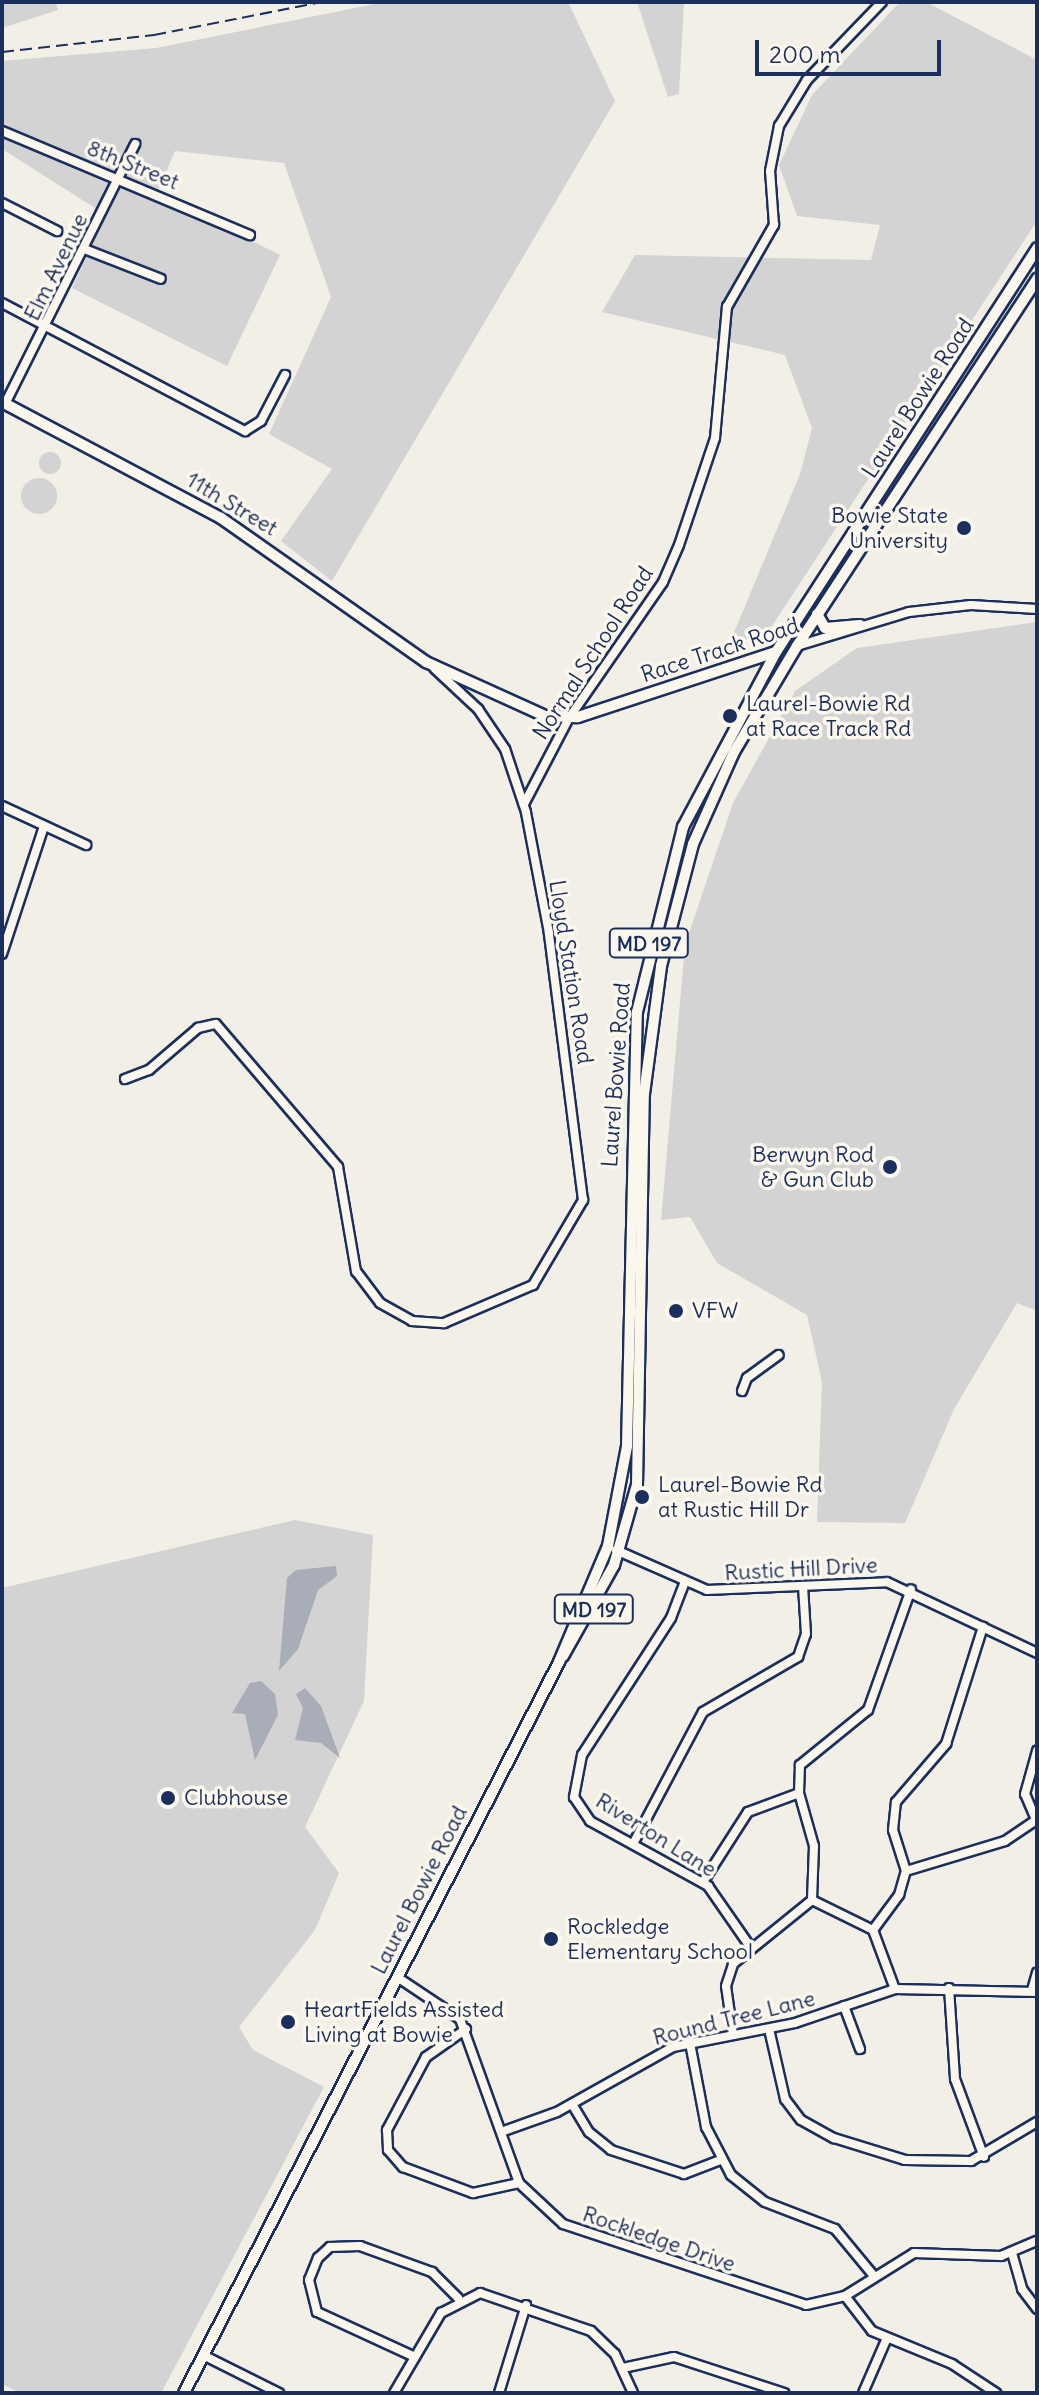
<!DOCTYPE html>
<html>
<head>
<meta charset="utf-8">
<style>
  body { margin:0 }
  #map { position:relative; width:1039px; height:2395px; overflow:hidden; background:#f2efe6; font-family:Delius,sans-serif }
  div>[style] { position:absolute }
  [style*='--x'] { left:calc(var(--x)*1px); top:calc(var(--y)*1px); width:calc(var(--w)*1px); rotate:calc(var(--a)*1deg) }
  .green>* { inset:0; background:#d2d3d2 }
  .round { border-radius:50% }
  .water>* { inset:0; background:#a9adb7 }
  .roads { filter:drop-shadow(2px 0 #1b2f5e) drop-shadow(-2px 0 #1b2f5e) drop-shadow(0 2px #1b2f5e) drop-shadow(0 -2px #1b2f5e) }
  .minor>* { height:8px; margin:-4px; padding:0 4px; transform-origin:4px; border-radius:4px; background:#fbf7ec }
  .major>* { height:10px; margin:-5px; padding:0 5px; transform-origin:5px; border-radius:5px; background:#fbf7ec }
  .rail>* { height:2px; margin-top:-1px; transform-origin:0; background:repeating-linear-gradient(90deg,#1b2f5e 0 12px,transparent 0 18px) }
  .dots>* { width:22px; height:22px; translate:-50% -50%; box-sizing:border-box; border:4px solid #fbf7ec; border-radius:50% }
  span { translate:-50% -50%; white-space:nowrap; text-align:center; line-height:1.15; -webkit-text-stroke:7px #fbf7ec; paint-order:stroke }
  .shield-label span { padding:2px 6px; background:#fbf7ec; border:2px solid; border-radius:6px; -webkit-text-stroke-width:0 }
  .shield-label { font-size:20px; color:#1b2f5e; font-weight:700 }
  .street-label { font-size:22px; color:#1b2f5e }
  .poi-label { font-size:22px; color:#1b2f5e }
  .right { translate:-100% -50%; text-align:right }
  .left { translate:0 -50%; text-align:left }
  .frame { position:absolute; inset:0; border:4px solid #1b2f5e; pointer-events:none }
  .scale { position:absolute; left:755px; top:40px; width:186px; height:36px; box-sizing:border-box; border:4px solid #1b2f5e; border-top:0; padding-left:10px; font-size:24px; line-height:28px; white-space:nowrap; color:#1b2f5e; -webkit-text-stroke:6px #fbf7ec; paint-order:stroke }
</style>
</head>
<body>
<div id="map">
  <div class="green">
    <div style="clip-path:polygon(2px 2px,56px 3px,58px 10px,2px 28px)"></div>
    <div style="clip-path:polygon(385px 2px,568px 2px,615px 101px,332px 581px,281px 541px,332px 469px,269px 434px,331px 297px,284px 163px,175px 151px,157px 194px,280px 255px,227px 366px,72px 288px,106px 215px,2px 149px,2px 61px,156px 48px)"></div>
    <div style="clip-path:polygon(637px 2px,684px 2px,679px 94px,668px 97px)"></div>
    <div style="clip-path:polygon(900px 2px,926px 2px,1037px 60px,1037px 221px,770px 629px,728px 647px,800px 474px,812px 428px,785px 355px,602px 312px,635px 255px,871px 260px,880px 225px,797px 216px,779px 165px,812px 95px)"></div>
    <div class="round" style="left:39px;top:452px;width:22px;height:22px"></div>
    <div class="round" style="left:21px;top:478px;width:36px;height:36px"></div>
    <div style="clip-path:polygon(1037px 622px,1037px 1311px,1017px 1303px,954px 1409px,905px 1523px,817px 1522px,822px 1382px,807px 1315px,717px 1263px,690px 1217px,661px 1220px,685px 945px,733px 803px,795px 691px,857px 648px)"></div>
    <div style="clip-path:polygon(295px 1520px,373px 1535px,364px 1701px,305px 1827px,339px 1873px,315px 1930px,239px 2027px,253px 2050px,324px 2087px,161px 2393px,20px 2393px,2px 2384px,2px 1588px)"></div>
  </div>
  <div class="water">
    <div style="clip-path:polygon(336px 1566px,337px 1576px,318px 1590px,298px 1649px,279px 1671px,287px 1578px,296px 1570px)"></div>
    <div style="clip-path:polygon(261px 1681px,275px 1694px,278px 1715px,255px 1760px,245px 1714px,232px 1713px,250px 1683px)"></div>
    <div style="clip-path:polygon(305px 1688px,321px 1706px,340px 1758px,321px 1743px,295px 1740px,303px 1708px,296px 1694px)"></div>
  </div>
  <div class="roads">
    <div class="minor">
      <div style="--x:2;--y:131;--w:269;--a:22.8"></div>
      <div style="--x:2;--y:203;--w:62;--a:27"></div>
      <div style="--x:87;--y:250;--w:79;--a:21.4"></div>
      <div style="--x:2;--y:303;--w:275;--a:27.8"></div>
      <div style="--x:245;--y:431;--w:19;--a:-32"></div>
      <div style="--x:261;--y:421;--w:52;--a:-62.4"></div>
      <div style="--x:5;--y:404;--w:291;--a:-63.4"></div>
      <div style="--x:797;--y:646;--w:117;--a:-16.9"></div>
      <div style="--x:909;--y:612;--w:62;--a:-6.4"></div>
      <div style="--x:971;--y:605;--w:66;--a:3.5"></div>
      <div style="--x:524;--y:804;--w:97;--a:-62.4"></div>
      <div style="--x:569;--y:718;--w:165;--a:-55.3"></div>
      <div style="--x:663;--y:582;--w:40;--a:-66.6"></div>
      <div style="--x:679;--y:545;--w:113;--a:-71.4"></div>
      <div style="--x:715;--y:438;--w:132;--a:-84.8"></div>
      <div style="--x:727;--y:307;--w:95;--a:-60.2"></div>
      <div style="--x:774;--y:225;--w:54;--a:-94.2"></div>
      <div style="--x:770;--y:171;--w:46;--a:-78.7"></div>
      <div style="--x:779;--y:126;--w:54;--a:-58.7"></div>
      <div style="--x:807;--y:80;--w:108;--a:-46.1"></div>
      <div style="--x:2;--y:806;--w:93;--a:24.9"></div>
      <div style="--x:2;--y:954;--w:132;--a:-71.8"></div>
      <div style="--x:125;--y:1079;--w:26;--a:-21"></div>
      <div style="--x:149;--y:1070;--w:65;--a:-40.6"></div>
      <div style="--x:198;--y:1028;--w:18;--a:-13"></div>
      <div style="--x:216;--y:1024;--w:188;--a:49.5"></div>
      <div style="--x:338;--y:1167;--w:106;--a:80.2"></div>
      <div style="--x:356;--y:1271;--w:40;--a:53"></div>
      <div style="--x:380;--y:1303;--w:37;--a:29"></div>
      <div style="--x:412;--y:1321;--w:32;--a:4"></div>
      <div style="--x:444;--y:1323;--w:97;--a:-23.1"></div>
      <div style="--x:533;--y:1285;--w:99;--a:-59.5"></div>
      <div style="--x:583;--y:1200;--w:269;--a:-97.3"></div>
      <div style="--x:549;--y:933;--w:123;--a:-100.8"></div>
      <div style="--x:526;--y:812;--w:66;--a:-108.4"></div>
      <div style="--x:505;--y:749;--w:48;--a:-124"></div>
      <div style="--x:478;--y:709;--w:59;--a:-137.1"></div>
      <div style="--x:742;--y:1391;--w:14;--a:-69"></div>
      <div style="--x:747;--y:1378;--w:39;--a:-36"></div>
      <div style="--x:616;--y:1550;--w:99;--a:23.7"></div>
      <div style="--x:707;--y:1590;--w:180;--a:-2.5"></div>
      <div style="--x:887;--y:1582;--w:166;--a:25.3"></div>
      <div style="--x:684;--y:1584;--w:36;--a:111"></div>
      <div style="--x:671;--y:1618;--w:163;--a:123"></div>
      <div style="--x:582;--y:1755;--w:43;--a:100.8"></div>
      <div style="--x:574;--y:1797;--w:29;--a:56"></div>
      <div style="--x:590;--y:1821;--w:135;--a:28.8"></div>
      <div style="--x:708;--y:1886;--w:72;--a:55.2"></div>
      <div style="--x:1037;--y:1822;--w:30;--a:-113"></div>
      <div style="--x:1025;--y:1794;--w:45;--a:-74.4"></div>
      <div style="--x:633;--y:1844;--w:149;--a:-62.1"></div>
      <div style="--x:703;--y:1712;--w:110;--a:-30.1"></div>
      <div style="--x:798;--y:1657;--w:24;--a:-71"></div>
      <div style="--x:806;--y:1634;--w:48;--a:-93.6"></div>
      <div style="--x:906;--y:1871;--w:103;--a:-16.9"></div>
      <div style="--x:1005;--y:1841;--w:36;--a:-34"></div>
      <div style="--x:703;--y:1882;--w:83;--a:-57.3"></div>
      <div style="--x:748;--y:1812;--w:54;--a:-20.4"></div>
      <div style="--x:812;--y:1900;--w:68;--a:26.2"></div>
      <div style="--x:873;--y:1930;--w:63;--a:69.6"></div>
      <div style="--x:873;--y:1930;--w:44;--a:-53.4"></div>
      <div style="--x:899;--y:1895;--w:25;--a:-74"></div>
      <div style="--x:906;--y:1871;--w:43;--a:-107.6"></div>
      <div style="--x:893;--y:1830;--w:28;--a:-84"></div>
      <div style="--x:896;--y:1802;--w:77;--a:-49.2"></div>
      <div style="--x:946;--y:1744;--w:123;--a:-72.5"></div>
      <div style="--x:397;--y:1977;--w:76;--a:33.7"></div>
      <div style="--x:460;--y:2019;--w:174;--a:70.2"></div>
      <div style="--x:519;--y:2183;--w:60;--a:43"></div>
      <div style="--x:563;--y:2224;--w:256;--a:18.4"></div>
      <div style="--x:806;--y:2305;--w:40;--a:-13"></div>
      <div style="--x:845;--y:2296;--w:81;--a:-31.9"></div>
      <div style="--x:914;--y:2253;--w:87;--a:2"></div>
      <div style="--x:1001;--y:2256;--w:39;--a:-23"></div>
      <div style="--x:949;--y:1988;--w:91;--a:86.2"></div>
      <div style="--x:955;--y:2079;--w:83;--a:69.6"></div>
      <div style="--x:1032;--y:1990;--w:18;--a:-74"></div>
      <div style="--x:844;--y:2006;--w:46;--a:69.6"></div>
      <div style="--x:466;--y:2029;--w:49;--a:145"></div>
      <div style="--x:426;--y:2057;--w:83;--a:118.1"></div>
      <div style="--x:387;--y:2130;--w:20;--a:87"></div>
      <div style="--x:388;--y:2150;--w:23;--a:49"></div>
      <div style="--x:403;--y:2167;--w:75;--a:20.4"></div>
      <div style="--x:473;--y:2193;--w:47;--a:-12.3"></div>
      <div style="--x:769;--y:2029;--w:72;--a:77.1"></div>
      <div style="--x:785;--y:2099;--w:26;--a:53"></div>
      <div style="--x:801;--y:2120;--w:38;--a:29"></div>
      <div style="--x:834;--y:2138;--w:74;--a:17.2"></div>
      <div style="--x:905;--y:2160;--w:66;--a:0.9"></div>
      <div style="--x:971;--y:2161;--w:77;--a:-30.6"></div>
      <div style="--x:733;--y:2035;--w:49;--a:-98.1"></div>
      <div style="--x:726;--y:1986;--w:23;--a:-72"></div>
      <div style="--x:733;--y:1964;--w:102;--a:-39"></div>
      <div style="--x:812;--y:1900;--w:54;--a:-87.9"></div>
      <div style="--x:814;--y:1846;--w:55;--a:-105.8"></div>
      <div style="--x:799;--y:1793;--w:28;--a:-88"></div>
      <div style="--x:800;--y:1765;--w:87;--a:-39"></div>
      <div style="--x:868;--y:1710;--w:128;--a:-70.4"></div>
      <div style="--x:690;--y:2043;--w:86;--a:79.2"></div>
      <div style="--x:706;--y:2127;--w:54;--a:62.5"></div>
      <div style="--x:731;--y:2175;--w:43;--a:38.5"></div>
      <div style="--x:765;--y:2202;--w:75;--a:21.1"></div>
      <div style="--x:835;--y:2229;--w:61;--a:50.3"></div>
      <div style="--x:572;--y:2104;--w:33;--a:59"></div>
      <div style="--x:589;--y:2132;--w:28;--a:39"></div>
      <div style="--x:611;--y:2150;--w:77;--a:18.2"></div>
      <div style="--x:684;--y:2174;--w:39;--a:-21"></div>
      <div style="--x:501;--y:2132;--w:59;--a:-19.7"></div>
      <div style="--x:557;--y:2112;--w:133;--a:-29.3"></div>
      <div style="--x:673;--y:2047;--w:124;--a:-11.1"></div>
      <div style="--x:795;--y:2023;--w:106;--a:-18.8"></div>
      <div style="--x:895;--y:1989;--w:142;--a:1.2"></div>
      <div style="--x:1012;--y:2253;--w:37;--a:74"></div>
      <div style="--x:1022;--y:2289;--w:25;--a:53"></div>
      <div style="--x:845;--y:2296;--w:44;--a:52.4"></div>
      <div style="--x:872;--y:2331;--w:87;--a:22.4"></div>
      <div style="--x:952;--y:2364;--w:53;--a:33.4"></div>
      <div style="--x:203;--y:2355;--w:85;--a:26.6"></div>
      <div style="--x:415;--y:2357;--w:108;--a:-155.3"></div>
      <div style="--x:317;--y:2312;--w:33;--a:-104"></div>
      <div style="--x:309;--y:2280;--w:24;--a:-68"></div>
      <div style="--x:318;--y:2258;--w:16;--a:-43"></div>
      <div style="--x:330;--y:2247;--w:30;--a:-2"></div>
      <div style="--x:360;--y:2246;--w:77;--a:19.9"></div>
      <div style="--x:432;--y:2272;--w:37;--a:45"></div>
      <div style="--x:623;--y:2368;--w:52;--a:-12.2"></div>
      <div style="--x:674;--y:2357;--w:116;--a:18.1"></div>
      <div style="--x:394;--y:2393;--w:93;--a:-59.6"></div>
      <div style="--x:441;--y:2313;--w:44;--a:-27.1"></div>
      <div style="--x:480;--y:2293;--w:117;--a:18.9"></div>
      <div style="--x:591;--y:2331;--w:33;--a:44"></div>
      <div style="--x:615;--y:2354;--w:43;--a:65.2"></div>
      <div style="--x:499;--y:2393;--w:92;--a:-72.9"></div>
      <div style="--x:863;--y:2393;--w:58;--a:-66.5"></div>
    </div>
    <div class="major">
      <div style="--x:2;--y:402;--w:248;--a:27.9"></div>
      <div style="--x:221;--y:518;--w:251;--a:35.1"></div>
      <div style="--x:426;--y:662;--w:131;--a:24.4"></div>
      <div style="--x:545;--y:716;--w:33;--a:2"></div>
      <div style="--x:578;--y:717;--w:208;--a:-18.2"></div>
      <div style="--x:817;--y:614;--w:16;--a:60"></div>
      <div style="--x:825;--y:628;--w:35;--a:-5"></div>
      <div style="--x:563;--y:1656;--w:104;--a:-60.7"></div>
      <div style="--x:614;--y:1565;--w:83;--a:-74"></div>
      <div style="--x:637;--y:1485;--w:391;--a:-89"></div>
      <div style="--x:644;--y:1094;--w:129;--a:-82.4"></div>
      <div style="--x:661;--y:966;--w:126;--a:-75.3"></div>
      <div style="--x:693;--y:844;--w:101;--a:-66"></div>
      <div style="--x:734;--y:752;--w:123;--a:-59.3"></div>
      <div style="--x:797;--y:646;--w:439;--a:-56.8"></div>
      <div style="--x:184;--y:2393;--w:822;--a:-62.84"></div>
      <div style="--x:559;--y:1662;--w:126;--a:-67.1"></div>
      <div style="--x:608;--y:1546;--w:102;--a:-79.2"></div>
      <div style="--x:627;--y:1446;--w:434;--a:-88.7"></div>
      <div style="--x:637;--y:1012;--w:191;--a:-76"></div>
      <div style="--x:683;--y:827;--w:198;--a:-62"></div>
      <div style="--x:776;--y:652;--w:481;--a:-57.1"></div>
    </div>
  </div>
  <div class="rail">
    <div style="--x:2;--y:52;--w:153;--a:-6.4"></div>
    <div style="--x:154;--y:35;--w:171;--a:-11.1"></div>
  </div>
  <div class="dots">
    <div style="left:964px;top:528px;background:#1b2f5e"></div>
    <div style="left:730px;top:716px;background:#1b2f5e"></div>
    <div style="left:890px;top:1167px;background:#1b2f5e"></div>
    <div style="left:676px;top:1311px;background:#1b2f5e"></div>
    <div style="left:642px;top:1497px;background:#1b2f5e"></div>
    <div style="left:168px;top:1798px;background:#1b2f5e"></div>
    <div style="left:551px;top:1939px;background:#1b2f5e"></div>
    <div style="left:288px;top:2022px;background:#1b2f5e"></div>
  </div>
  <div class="shield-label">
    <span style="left:649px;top:943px">MD 197</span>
    <span style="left:594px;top:1609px">MD 197</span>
  </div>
  <div class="street-label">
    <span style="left:133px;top:165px;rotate:22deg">8th Street</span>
    <span style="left:56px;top:267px;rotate:-64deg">Elm Avenue</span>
    <span style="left:918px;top:398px;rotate:-57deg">Laurel Bowie Road</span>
    <span style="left:232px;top:504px;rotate:31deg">11th Street</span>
    <span style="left:720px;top:650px;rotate:-18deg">Race Track Road</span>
    <span style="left:593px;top:653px;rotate:-57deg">Normal School Road</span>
    <span style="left:571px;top:972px;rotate:81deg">Lloyd Station Road</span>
    <span style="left:616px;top:1075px;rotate:-86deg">Laurel Bowie Road</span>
    <span style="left:801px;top:1569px;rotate:-3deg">Rustic Hill Drive</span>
    <span style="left:656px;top:1835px;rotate:32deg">Riverton Lane</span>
    <span style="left:419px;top:1890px;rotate:-63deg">Laurel Bowie Road</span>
    <span style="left:734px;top:2018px;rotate:-14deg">Round Tree Lane</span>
    <span style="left:659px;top:2239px;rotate:19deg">Rockledge Drive</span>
  </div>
  <div class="poi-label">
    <span class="right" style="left:948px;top:528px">Bowie State<br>University</span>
    <span class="left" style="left:746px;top:716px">Laurel-Bowie Rd<br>at Race Track Rd</span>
    <span class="right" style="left:874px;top:1167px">Berwyn Rod<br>&amp; Gun Club</span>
    <span class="left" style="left:692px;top:1311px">VFW</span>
    <span class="left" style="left:658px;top:1497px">Laurel-Bowie Rd<br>at Rustic Hill Dr</span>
    <span class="left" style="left:184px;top:1798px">Clubhouse</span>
    <span class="left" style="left:567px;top:1939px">Rockledge<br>Elementary School</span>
    <span class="left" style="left:304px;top:2022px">HeartFields Assisted<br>Living at Bowie</span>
  </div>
  <div class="frame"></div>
  <div class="scale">200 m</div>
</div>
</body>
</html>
